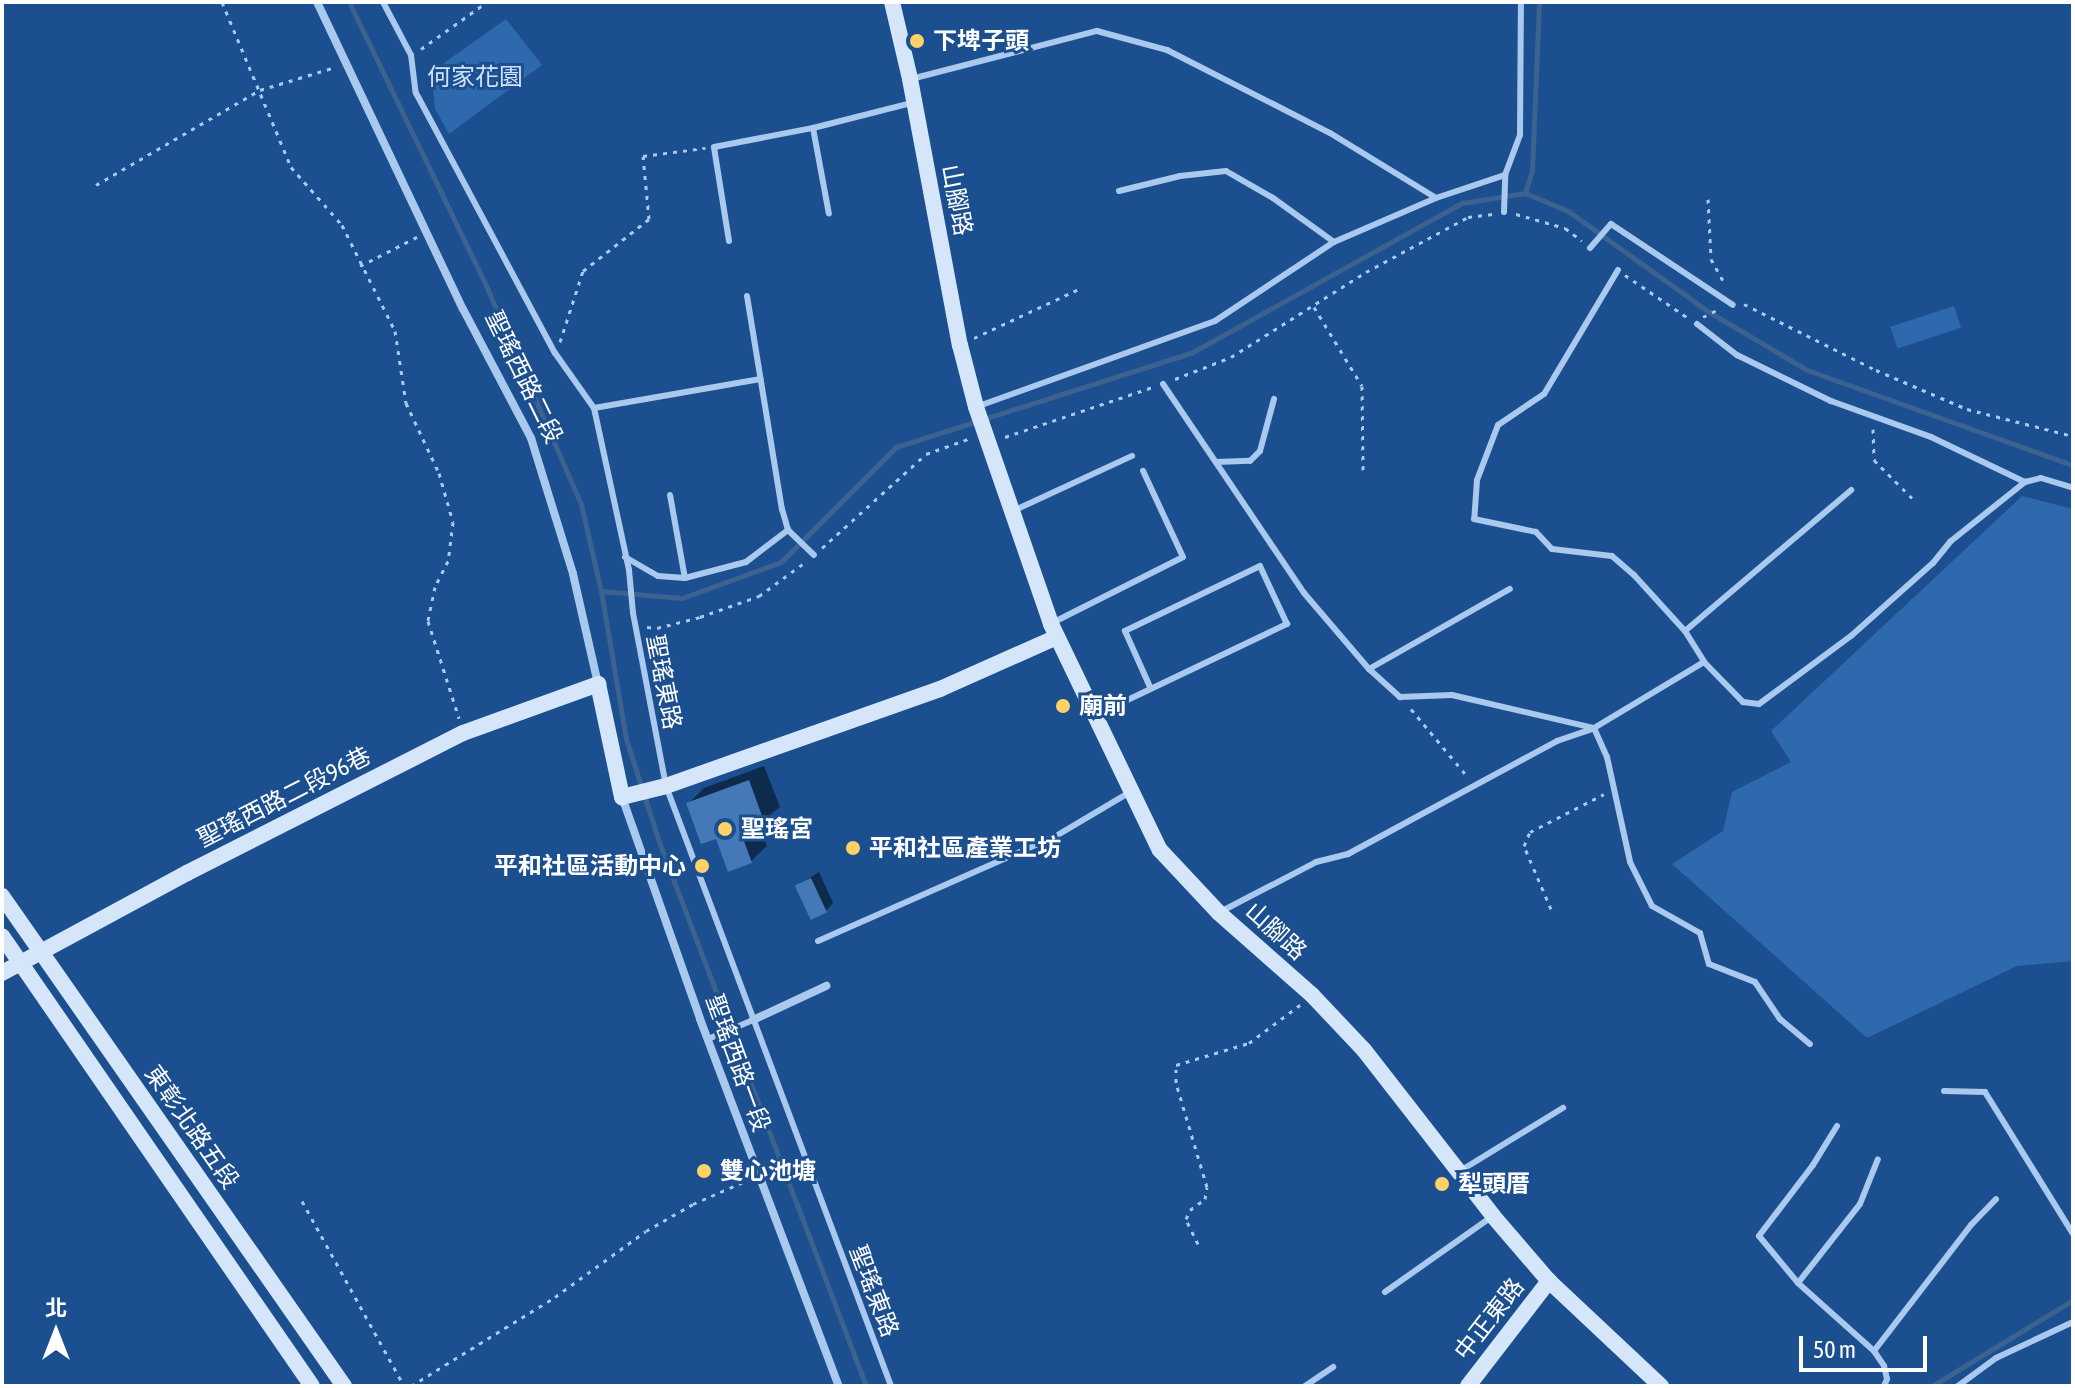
<!DOCTYPE html>
<html>
<head>
<meta charset="utf-8">
<style>
  body { margin:0 }
  #map { position:relative; width:2075px; height:1388px; overflow:hidden; background:#1b4f8f; font-family:"Asap Condensed","Noto Sans TC",sans-serif }
  div>[style] { position:absolute }
  [style*='--x'] { left:calc(var(--x)*1px); top:calc(var(--y)*1px); width:calc(var(--w)*1px); rotate:calc(var(--a)*1deg) }
  .green>* { inset:0; background:#2e69ad; transform-origin:0 0 }
  .shadow>* { inset:0; background:#0007 }
  .stream>* { height:5px; margin:-2.5px; padding:0 2.5px; transform-origin:2.5px; border-radius:2.5px; background:#3c6290 }
  .building>* { inset:0; background:#4478b7; transform-origin:0 0 }
  .path>* { height:3px; margin-top:-1.5px; transform-origin:0; background:repeating-linear-gradient(90deg,#a9c9ee 0 4px,transparent 0 10px) }
  .lane>* { height:6px; margin:-3px; padding:0 3px; transform-origin:3px; border-radius:3px; background:#a9c9ee }
  .street>* { height:8px; margin:-4px; padding:0 4px; transform-origin:4px; border-radius:4px; background:#a9c9ee }
  .secondary>* { height:16px; margin:-8px; padding:0 8px; transform-origin:8px; border-radius:8px; background:#d6e6fa }
  .dots>* { width:22px; height:22px; translate:-50% -50%; box-sizing:border-box; border:4px solid #1b4f8f; border-radius:50% }
  span { translate:-50% -50%; white-space:nowrap; text-align:center; line-height:1.15; -webkit-text-stroke:6px #1b4f8f; paint-order:stroke }
  .poi-label { font-size:24px; color:#fff; font-weight:700 }
  .left { translate:0 -50%; text-align:left }
  .right { translate:-100% -50%; text-align:right }
  .park-label { font-size:24px; color:#cfe3fa }
  .street-label { font-size:24px; color:#fff }
  .frame { position:absolute; inset:0; border:4px solid #fff; pointer-events:none }
  .north { position:absolute; left:16px; top:1292px; width:80px; height:80px; -webkit-text-stroke:6px #1b4f8f; paint-order:stroke; rotate:0deg; font-size:22px; font-weight:700; line-height:32px; text-align:center; color:#fff }
  .north::after { content:''; display:block; margin:auto; width:28px; height:36px; background:#fff; clip-path:polygon(50% 0,100% 100%,50% 72%,0 100%) }
  .scale { position:absolute; left:1799px; top:1336px; width:128px; height:36px; box-sizing:border-box; border:4px solid #fff; border-top:0; padding-left:10px; font-size:24px; line-height:28px; white-space:nowrap; color:#fff; -webkit-text-stroke:6px #1b4f8f; paint-order:stroke }
</style>
</head>
<body>
<div id="map">
  <div class="green">
    <div style="clip-path:polygon(506px 19px,542px 65px,449px 134px,435px 109px,432px 79px,444px 63px)"></div>
    <div style="left:1954px;top:306px;width:23px;height:67px;rotate:72deg"></div>
    <div style="clip-path:polygon(2022px 496px,2073px 509px,2073px 961px,2017px 966px,1867px 1038px,1672px 864px,1723px 831px,1732px 792px,1791px 762px,1771px 731px)"></div>
  </div>
  <div class="shadow">
    <div style="clip-path:polygon(764px 766px,780px 807px,759px 824px,767px 846px,751px 861px,689px 803px,704px 788px)"></div>
    <div style="clip-path:polygon(819px 872px,833px 903px,826px 911px,797px 886px)"></div>
  </div>
  <div class="stream">
    <div style="--x:349;--y:2;--w:318;--a:64.2"></div>
    <div style="--x:487;--y:288;--w:236;--a:66.5"></div>
    <div style="--x:581;--y:504;--w:89;--a:77.1"></div>
    <div style="--x:601;--y:591;--w:150;--a:80.4"></div>
    <div style="--x:626;--y:739;--w:108;--a:72.2"></div>
    <div style="--x:659;--y:842;--w:582;--a:69.17"></div>
    <div style="--x:1525;--y:193;--w:24;--a:-73"></div>
    <div style="--x:1532;--y:170;--w:168;--a:-87.6"></div>
    <div style="--x:601;--y:591;--w:81;--a:4.9"></div>
    <div style="--x:682;--y:598;--w:105;--a:-20"></div>
    <div style="--x:781;--y:562;--w:163;--a:-45"></div>
    <div style="--x:896;--y:447;--w:310;--a:-17.7"></div>
    <div style="--x:1191;--y:353;--w:310;--a:-29"></div>
    <div style="--x:1462;--y:203;--w:64;--a:-9"></div>
    <div style="--x:1525;--y:193;--w:47;--a:22.7"></div>
    <div style="--x:1568;--y:211;--w:173;--a:35.6"></div>
    <div style="--x:1709;--y:312;--w:114;--a:30.6"></div>
    <div style="--x:1807;--y:370;--w:282;--a:19.7"></div>
    <div style="--x:1932;--y:1386;--w:165;--a:-31.4"></div>
  </div>
  <div class="building">
    <div style="clip-path:polygon(749px 780px,765px 824px,741px 833px,752px 863px,728px 872px,716px 839px,701px 844px,686px 803px)"></div>
    <div style="left:811px;top:878px;width:38px;height:18px;rotate:65deg"></div>
  </div>
  <div class="path">
    <div style="--x:222;--y:2;--w:179;--a:67.3"></div>
    <div style="--x:291;--y:167;--w:77;--a:48.7"></div>
    <div style="--x:342;--y:225;--w:119;--a:63.4"></div>
    <div style="--x:395;--y:331;--w:73;--a:81.3"></div>
    <div style="--x:406;--y:403;--w:77;--a:64.8"></div>
    <div style="--x:439;--y:473;--w:51;--a:74.1"></div>
    <div style="--x:453;--y:522;--w:39;--a:97"></div>
    <div style="--x:448;--y:561;--w:29;--a:117"></div>
    <div style="--x:435;--y:587;--w:35;--a:102"></div>
    <div style="--x:428;--y:621;--w:102;--a:72.3"></div>
    <div style="--x:421;--y:49;--w:81;--a:-35.5"></div>
    <div style="--x:96;--y:185;--w:190;--a:-30.1"></div>
    <div style="--x:260;--y:90;--w:78;--a:-17"></div>
    <div style="--x:1708;--y:199;--w:60;--a:87.1"></div>
    <div style="--x:1711;--y:259;--w:29;--a:61"></div>
    <div style="--x:1516;--y:214;--w:51;--a:15.9"></div>
    <div style="--x:1565;--y:228;--w:21;--a:37"></div>
    <div style="--x:360;--y:266;--w:64;--a:-27"></div>
    <div style="--x:1625;--y:275;--w:76;--a:34.3"></div>
    <div style="--x:1744;--y:304;--w:148;--a:26.6"></div>
    <div style="--x:1876;--y:370;--w:99;--a:23.2"></div>
    <div style="--x:1967;--y:409;--w:109;--a:14.3"></div>
    <div style="--x:1314;--y:307;--w:92;--a:58.7"></div>
    <div style="--x:1362;--y:386;--w:84;--a:89.3"></div>
    <div style="--x:1703;--y:317;--w:16;--a:-27"></div>
    <div style="--x:974;--y:338;--w:116;--a:-25"></div>
    <div style="--x:560;--y:342;--w:75;--a:-72.1"></div>
    <div style="--x:583;--y:271;--w:84;--a:-38.2"></div>
    <div style="--x:649;--y:219;--w:63;--a:-95.4"></div>
    <div style="--x:643;--y:156;--w:63;--a:-7.4"></div>
    <div style="--x:1175;--y:379;--w:60;--a:-21.4"></div>
    <div style="--x:1231;--y:357;--w:160;--a:-32.2"></div>
    <div style="--x:1366;--y:272;--w:116;--a:-28.3"></div>
    <div style="--x:1468;--y:217;--w:25;--a:-7"></div>
    <div style="--x:1873;--y:429;--w:31;--a:88"></div>
    <div style="--x:1874;--y:460;--w:57;--a:45"></div>
    <div style="--x:1005;--y:437;--w:156;--a:-18.7"></div>
    <div style="--x:822;--y:548;--w:140;--a:-42.1"></div>
    <div style="--x:926;--y:454;--w:48;--a:-19.6"></div>
    <div style="--x:647;--y:627;--w:10;--a:6"></div>
    <div style="--x:657;--y:628;--w:44;--a:-14.3"></div>
    <div style="--x:700;--y:617;--w:63;--a:-19.6"></div>
    <div style="--x:759;--y:596;--w:56;--a:-36.3"></div>
    <div style="--x:1411;--y:709;--w:87;--a:50.1"></div>
    <div style="--x:1551;--y:909;--w:69;--a:-113.2"></div>
    <div style="--x:1524;--y:846;--w:15;--a:-67"></div>
    <div style="--x:1530;--y:832;--w:83;--a:-27.2"></div>
    <div style="--x:302;--y:1201;--w:211;--a:61.1"></div>
    <div style="--x:1198;--y:1244;--w:28;--a:-116"></div>
    <div style="--x:1186;--y:1219;--w:10;--a:-66"></div>
    <div style="--x:1190;--y:1210;--w:19;--a:-36"></div>
    <div style="--x:1205;--y:1199;--w:12;--a:-81"></div>
    <div style="--x:1207;--y:1187;--w:109;--a:-106.6"></div>
    <div style="--x:1176;--y:1083;--w:18;--a:-90"></div>
    <div style="--x:1176;--y:1065;--w:76;--a:-16.8"></div>
    <div style="--x:1249;--y:1043;--w:64;--a:-36.7"></div>
    <div style="--x:411;--y:1386;--w:169;--a:-31.7"></div>
    <div style="--x:555;--y:1297;--w:112;--a:-36"></div>
    <div style="--x:646;--y:1231;--w:54;--a:-29.9"></div>
    <div style="--x:693;--y:1204;--w:60;--a:-23.6"></div>
  </div>
  <div class="lane">
    <div style="--x:383;--y:2;--w:60;--a:62.2"></div>
    <div style="--x:411;--y:55;--w:38;--a:83"></div>
    <div style="--x:416;--y:93;--w:295;--a:61.9"></div>
    <div style="--x:555;--y:353;--w:67;--a:54.7"></div>
    <div style="--x:594;--y:408;--w:166;--a:77.8"></div>
    <div style="--x:629;--y:570;--w:43;--a:84.7"></div>
    <div style="--x:633;--y:613;--w:176;--a:79.2"></div>
    <div style="--x:666;--y:786;--w:641;--a:69.44"></div>
    <div style="--x:911;--y:79;--w:192;--a:-14.5"></div>
    <div style="--x:1097;--y:31;--w:73;--a:15.2"></div>
    <div style="--x:1167;--y:50;--w:183;--a:27"></div>
    <div style="--x:1330;--y:133;--w:124;--a:31.5"></div>
    <div style="--x:813;--y:128;--w:87;--a:79.5"></div>
    <div style="--x:1119;--y:191;--w:63;--a:-13.8"></div>
    <div style="--x:1180;--y:176;--w:46;--a:-6.2"></div>
    <div style="--x:1226;--y:171;--w:54;--a:29.9"></div>
    <div style="--x:1273;--y:198;--w:75;--a:35.8"></div>
    <div style="--x:1504;--y:212;--w:37;--a:-88"></div>
    <div style="--x:729;--y:241;--w:95;--a:-99.1"></div>
    <div style="--x:714;--y:147;--w:101;--a:-10.9"></div>
    <div style="--x:813;--y:128;--w:101;--a:-14.3"></div>
    <div style="--x:1590;--y:248;--w:32;--a:-49"></div>
    <div style="--x:1611;--y:224;--w:146;--a:33.6"></div>
    <div style="--x:1618;--y:270;--w:144;--a:120.8"></div>
    <div style="--x:1544;--y:394;--w:55;--a:146"></div>
    <div style="--x:1498;--y:425;--w:59;--a:110.9"></div>
    <div style="--x:1477;--y:480;--w:39;--a:94"></div>
    <div style="--x:1474;--y:519;--w:63;--a:11.8"></div>
    <div style="--x:1536;--y:532;--w:23;--a:47"></div>
    <div style="--x:1552;--y:549;--w:60;--a:6.7"></div>
    <div style="--x:1612;--y:556;--w:29;--a:41"></div>
    <div style="--x:1634;--y:575;--w:76;--a:47.7"></div>
    <div style="--x:1685;--y:631;--w:36;--a:58"></div>
    <div style="--x:1704;--y:662;--w:56;--a:45.7"></div>
    <div style="--x:1743;--y:702;--w:16;--a:7"></div>
    <div style="--x:1759;--y:704;--w:114;--a:-36.5"></div>
    <div style="--x:1851;--y:636;--w:110;--a:-41.7"></div>
    <div style="--x:1933;--y:563;--w:28;--a:-51"></div>
    <div style="--x:1951;--y:541;--w:95;--a:-38.6"></div>
    <div style="--x:747;--y:296;--w:216;--a:80.7"></div>
    <div style="--x:782;--y:509;--w:22;--a:74"></div>
    <div style="--x:788;--y:530;--w:36;--a:44"></div>
    <div style="--x:1697;--y:324;--w:51;--a:37.8"></div>
    <div style="--x:1737;--y:355;--w:105;--a:26.1"></div>
    <div style="--x:1831;--y:401;--w:106;--a:19.8"></div>
    <div style="--x:1931;--y:437;--w:104;--a:25.6"></div>
    <div style="--x:2025;--y:482;--w:16;--a:-14"></div>
    <div style="--x:2041;--y:478;--w:34;--a:17"></div>
    <div style="--x:1163;--y:384;--w:252;--a:56"></div>
    <div style="--x:1304;--y:593;--w:100;--a:49.5"></div>
    <div style="--x:1369;--y:669;--w:42;--a:42.1"></div>
    <div style="--x:1400;--y:697;--w:52;--a:-2.2"></div>
    <div style="--x:1452;--y:695;--w:146;--a:13.1"></div>
    <div style="--x:1594;--y:728;--w:32;--a:66"></div>
    <div style="--x:1607;--y:757;--w:107;--a:77.6"></div>
    <div style="--x:1630;--y:862;--w:49;--a:63.4"></div>
    <div style="--x:1652;--y:906;--w:55;--a:29.4"></div>
    <div style="--x:1700;--y:933;--w:32;--a:74"></div>
    <div style="--x:1709;--y:964;--w:49;--a:21.4"></div>
    <div style="--x:1755;--y:982;--w:45;--a:56"></div>
    <div style="--x:1780;--y:1019;--w:39;--a:40"></div>
    <div style="--x:976;--y:407;--w:254;--a:-19.8"></div>
    <div style="--x:1215;--y:321;--w:143;--a:-33.6"></div>
    <div style="--x:1334;--y:242;--w:111;--a:-23.3"></div>
    <div style="--x:1436;--y:198;--w:73;--a:-18.4"></div>
    <div style="--x:1505;--y:175;--w:43;--a:-69.4"></div>
    <div style="--x:1520;--y:135;--w:133;--a:-89.6"></div>
    <div style="--x:594;--y:408;--w:169;--a:-9.9"></div>
    <div style="--x:1216;--y:462;--w:34;--a:-2"></div>
    <div style="--x:1250;--y:461;--w:14;--a:-45"></div>
    <div style="--x:1260;--y:451;--w:54;--a:-74.9"></div>
    <div style="--x:670;--y:495;--w:84;--a:79.8"></div>
    <div style="--x:1015;--y:510;--w:129;--a:-24.8"></div>
    <div style="--x:625;--y:557;--w:38;--a:30"></div>
    <div style="--x:658;--y:576;--w:27;--a:4"></div>
    <div style="--x:685;--y:578;--w:63;--a:-14.7"></div>
    <div style="--x:746;--y:562;--w:53;--a:-37.3"></div>
    <div style="--x:1054;--y:622;--w:144;--a:-26.7"></div>
    <div style="--x:1183;--y:557;--w:95;--a:-114.9"></div>
    <div style="--x:1685;--y:631;--w:218;--a:-40.3"></div>
    <div style="--x:1369;--y:669;--w:162;--a:-29.6"></div>
    <div style="--x:1096;--y:715;--w:212;--a:-25.5"></div>
    <div style="--x:1287;--y:624;--w:64;--a:-115"></div>
    <div style="--x:1260;--y:566;--w:150;--a:154.3"></div>
    <div style="--x:1125;--y:631;--w:61;--a:65.9"></div>
    <div style="--x:1222;--y:911;--w:106;--a:-27.5"></div>
    <div style="--x:1316;--y:862;--w:33;--a:-14"></div>
    <div style="--x:1348;--y:854;--w:238;--a:-28.4"></div>
    <div style="--x:1557;--y:741;--w:39;--a:-19"></div>
    <div style="--x:1594;--y:728;--w:128;--a:-31"></div>
    <div style="--x:818;--y:941;--w:260;--a:-23.8"></div>
    <div style="--x:1056;--y:836;--w:86;--a:-30.7"></div>
    <div style="--x:708;--y:1039;--w:49;--a:-22.9"></div>
    <div style="--x:1944;--y:1091;--w:41;--a:1.4"></div>
    <div style="--x:1985;--y:1092;--w:167;--a:58.2"></div>
    <div style="--x:1837;--y:1126;--w:46;--a:121.6"></div>
    <div style="--x:1813;--y:1165;--w:89;--a:127.3"></div>
    <div style="--x:1759;--y:1236;--w:61;--a:50.3"></div>
    <div style="--x:1798;--y:1283;--w:100;--a:-51.9"></div>
    <div style="--x:1860;--y:1204;--w:48;--a:-68.2"></div>
    <div style="--x:1460;--y:1171;--w:121;--a:-31.5"></div>
    <div style="--x:1798;--y:1283;--w:102;--a:41.8"></div>
    <div style="--x:1874;--y:1351;--w:18;--a:56"></div>
    <div style="--x:1884;--y:1366;--w:13;--a:77"></div>
    <div style="--x:1887;--y:1379;--w:8;--a:113"></div>
    <div style="--x:1385;--y:1292;--w:128;--a:-35.2"></div>
    <div style="--x:1874;--y:1351;--w:159;--a:-52.4"></div>
    <div style="--x:1971;--y:1225;--w:36;--a:-46"></div>
    <div style="--x:1305;--y:1386;--w:34;--a:-34"></div>
    <div style="--x:1958;--y:1386;--w:47;--a:-36.4"></div>
    <div style="--x:1996;--y:1358;--w:85;--a:-25.1"></div>
  </div>
  <div class="street">
    <div style="--x:317;--y:2;--w:340;--a:64.6"></div>
    <div style="--x:463;--y:309;--w:146;--a:62.2"></div>
    <div style="--x:531;--y:438;--w:142;--a:72.8"></div>
    <div style="--x:573;--y:574;--w:113;--a:77.2"></div>
    <div style="--x:622;--y:797;--w:235;--a:70.6"></div>
    <div style="--x:700;--y:1019;--w:392;--a:69.3"></div>
    <div style="--x:753;--y:1020;--w:81;--a:-25"></div>
  </div>
  <div class="secondary">
    <div style="--x:892;--y:2;--w:79;--a:76.8"></div>
    <div style="--x:910;--y:79;--w:271;--a:79.4"></div>
    <div style="--x:960;--y:345;--w:64;--a:75.5"></div>
    <div style="--x:976;--y:407;--w:230;--a:70.9"></div>
    <div style="--x:1051;--y:624;--w:251;--a:64.3"></div>
    <div style="--x:1160;--y:850;--w:86;--a:46.9"></div>
    <div style="--x:1219;--y:913;--w:124;--a:41.4"></div>
    <div style="--x:1312;--y:995;--w:76;--a:46.6"></div>
    <div style="--x:1364;--y:1050;--w:210;--a:52.1"></div>
    <div style="--x:1493;--y:1216;--w:86;--a:49.3"></div>
    <div style="--x:1549;--y:1281;--w:154;--a:43.2"></div>
    <div style="--x:2;--y:896;--w:598;--a:55.09"></div>
    <div style="--x:2;--y:936;--w:546;--a:55.44"></div>
    <div style="--x:2;--y:973;--w:210;--a:-28.4"></div>
    <div style="--x:187;--y:873;--w:309;--a:-26.9"></div>
    <div style="--x:463;--y:733;--w:144;--a:-19.9"></div>
    <div style="--x:598;--y:684;--w:116;--a:78"></div>
    <div style="--x:622;--y:797;--w:45;--a:-14"></div>
    <div style="--x:666;--y:786;--w:291;--a:-19.5"></div>
    <div style="--x:940;--y:689;--w:128;--a:-24"></div>
    <div style="--x:1468;--y:1386;--w:133;--a:-52.4"></div>
  </div>
  <div class="dots">
    <div style="left:917px;top:41px;background:#ffd166"></div>
    <div style="left:1063px;top:706px;background:#ffd166"></div>
    <div style="left:725px;top:829px;background:#ffd166"></div>
    <div style="left:853px;top:848px;background:#ffd166"></div>
    <div style="left:702px;top:866px;background:#ffd166"></div>
    <div style="left:704px;top:1171px;background:#ffd166"></div>
    <div style="left:1442px;top:1184px;background:#ffd166"></div>
  </div>
  <div class="poi-label">
    <span class="left" style="left:933px;top:41px">下埤子頭</span>
    <span class="left" style="left:1079px;top:706px">廟前</span>
    <span class="left" style="left:741px;top:829px">聖瑤宮</span>
    <span class="left" style="left:869px;top:848px">平和社區產業工坊</span>
    <span class="right" style="left:686px;top:866px">平和社區活動中心</span>
    <span class="left" style="left:720px;top:1171px">雙心池塘</span>
    <span class="left" style="left:1458px;top:1184px">犁頭厝</span>
  </div>
  <div class="park-label">
    <span style="left:475px;top:77px">何家花園</span>
  </div>
  <div class="street-label">
    <span style="left:957px;top:200px;rotate:79deg">山腳路</span>
    <span style="left:524px;top:377px;rotate:64deg">聖瑤西路二段</span>
    <span style="left:664px;top:682px;rotate:79deg">聖瑤東路</span>
    <span style="left:284px;top:797px;rotate:-27deg">聖瑤西路二段96巷</span>
    <span style="left:1276px;top:931px;rotate:42deg">山腳路</span>
    <span style="left:738px;top:1063px;rotate:70deg">聖瑤西路一段</span>
    <span style="left:192px;top:1127px;rotate:55deg">東彰北路五段</span>
    <span style="left:874px;top:1291px;rotate:69deg">聖瑤東路</span>
    <span style="left:1489px;top:1319px;rotate:-52deg">中正東路</span>
  </div>
  <div class="frame"></div>
  <div class="north">北</div>
  <div class="scale">50 m</div>
</div>
</body>
</html>
